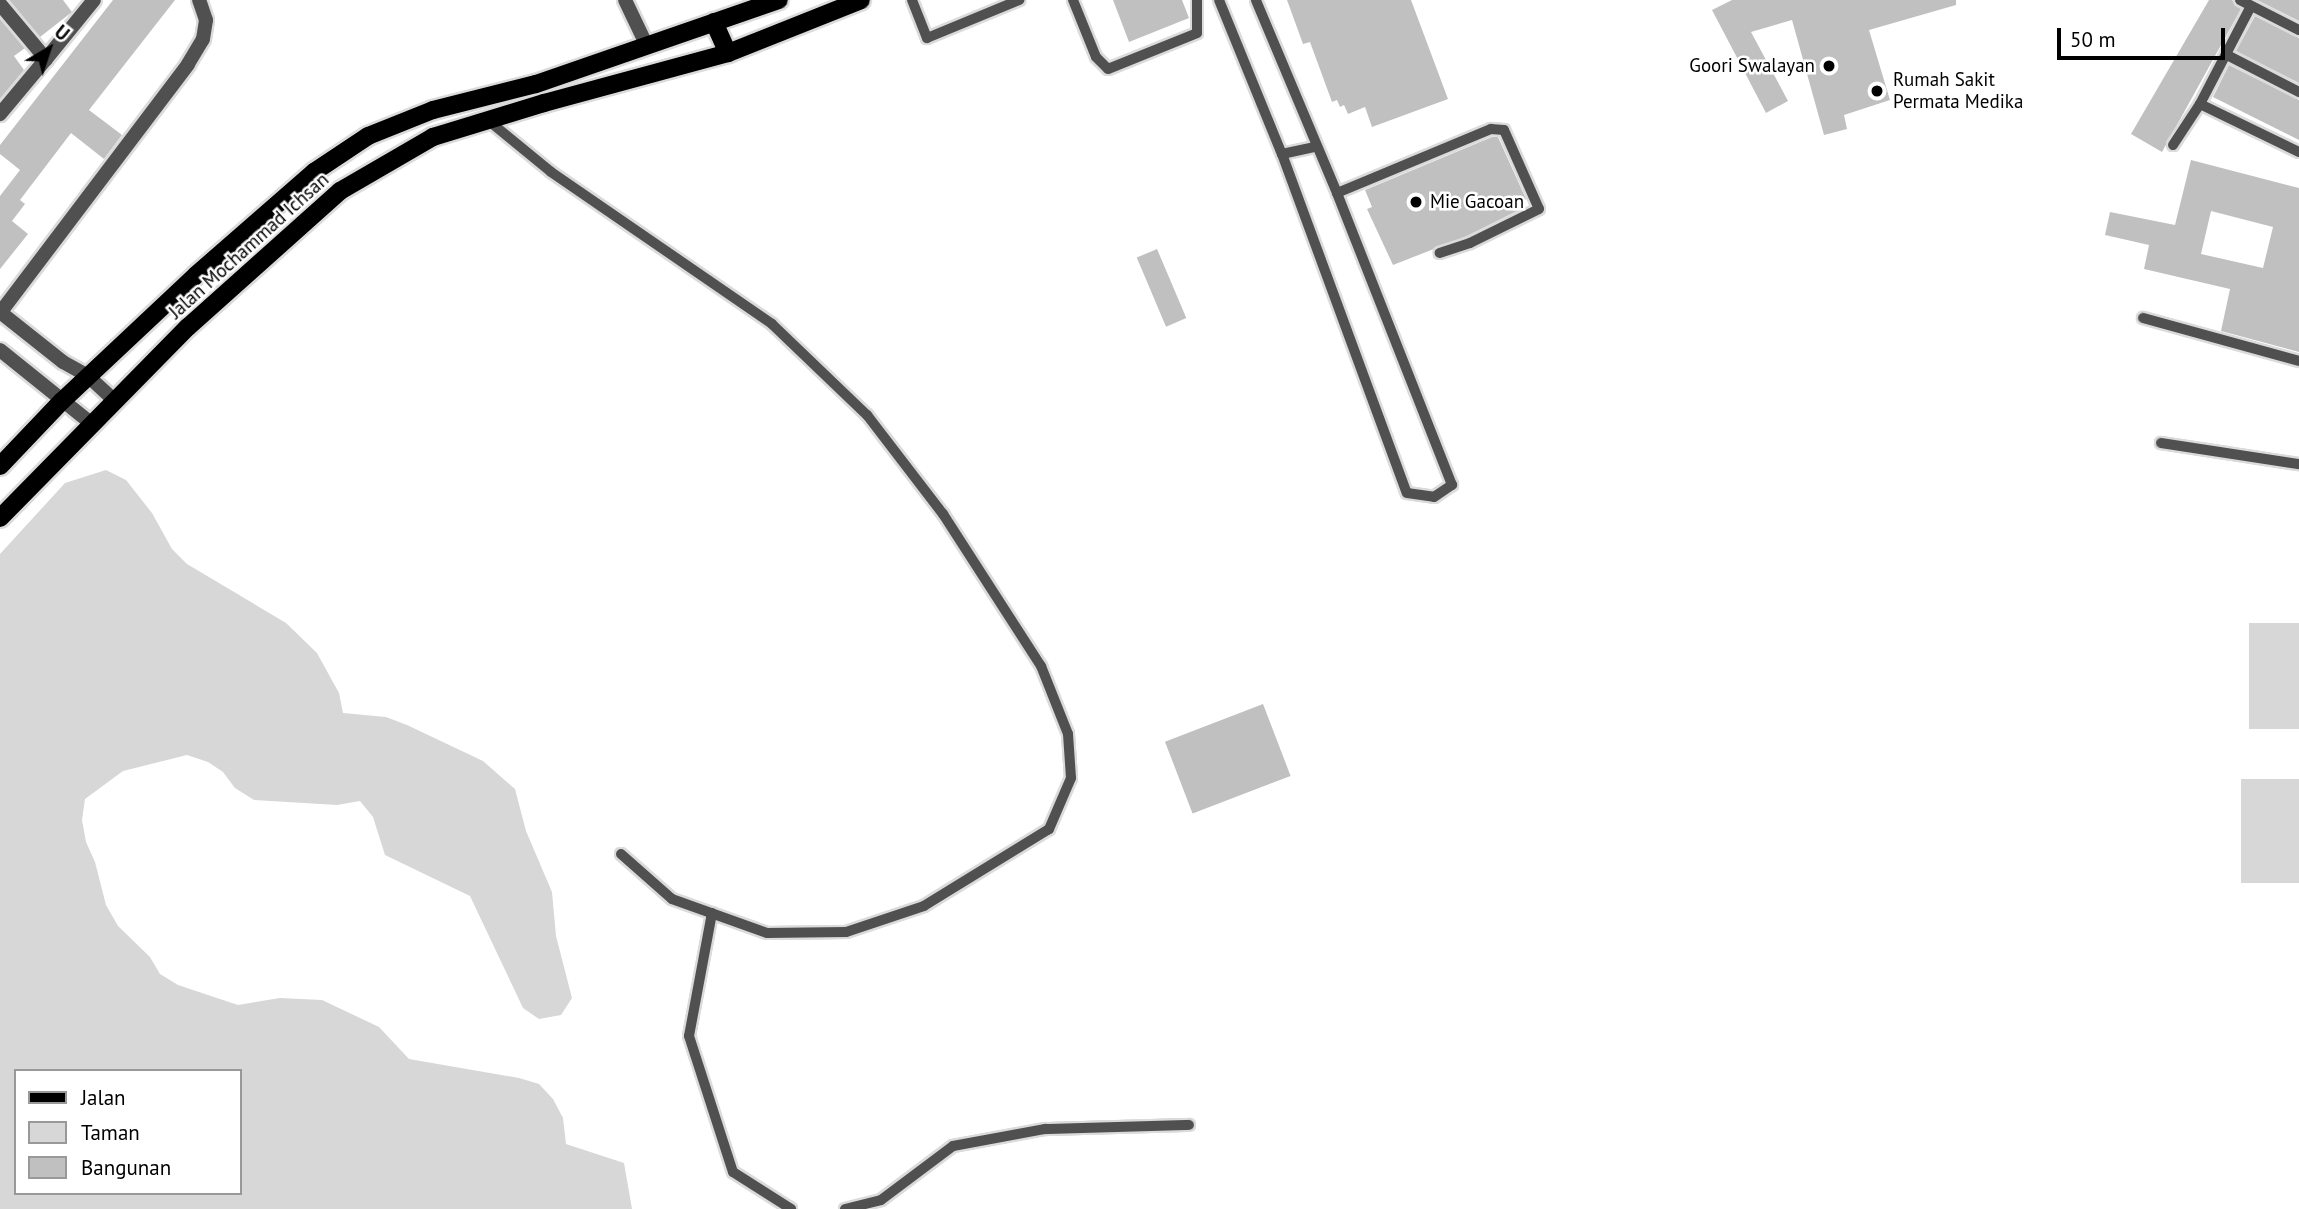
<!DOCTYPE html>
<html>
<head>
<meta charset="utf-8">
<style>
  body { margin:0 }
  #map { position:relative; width:2299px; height:1209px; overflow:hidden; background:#fff; font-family:"PT Sans",sans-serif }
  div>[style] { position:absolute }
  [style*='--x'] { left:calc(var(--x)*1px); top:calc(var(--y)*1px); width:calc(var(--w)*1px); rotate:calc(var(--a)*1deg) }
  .green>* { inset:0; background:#d7d7d7; transform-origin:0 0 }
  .building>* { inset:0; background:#c0c0c0; transform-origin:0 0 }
  .roads { filter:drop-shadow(2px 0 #dbdbdb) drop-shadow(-2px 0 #dbdbdb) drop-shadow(0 2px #dbdbdb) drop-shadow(0 -2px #dbdbdb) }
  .service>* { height:10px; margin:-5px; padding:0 5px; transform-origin:5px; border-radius:5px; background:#505050 }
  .minor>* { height:14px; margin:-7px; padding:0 7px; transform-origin:7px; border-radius:7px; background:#505050 }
  .primary>* { height:18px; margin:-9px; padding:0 9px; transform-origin:9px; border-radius:9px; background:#000 }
  .dots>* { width:19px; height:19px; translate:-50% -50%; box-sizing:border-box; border:4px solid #fff; border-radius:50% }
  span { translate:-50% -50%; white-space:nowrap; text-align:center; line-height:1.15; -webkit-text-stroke:5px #fff; paint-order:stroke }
  .poi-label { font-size:19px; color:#000 }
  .right { translate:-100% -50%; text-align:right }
  .left { translate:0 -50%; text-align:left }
  .street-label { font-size:19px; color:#000 }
  .legend { position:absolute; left:14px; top:1069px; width:228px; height:126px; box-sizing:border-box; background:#fff; border:2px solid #999; margin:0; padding:9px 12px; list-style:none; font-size:21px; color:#000 }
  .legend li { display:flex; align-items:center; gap:14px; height:35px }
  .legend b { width:35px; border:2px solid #999 }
  .north { position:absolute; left:14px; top:14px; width:70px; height:70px; -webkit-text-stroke:5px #fff; paint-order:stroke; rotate:39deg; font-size:19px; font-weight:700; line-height:28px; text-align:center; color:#000 }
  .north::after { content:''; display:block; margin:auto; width:24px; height:32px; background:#000; clip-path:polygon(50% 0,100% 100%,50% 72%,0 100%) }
  .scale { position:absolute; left:2057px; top:28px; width:168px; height:32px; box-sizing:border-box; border:4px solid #000; border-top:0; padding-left:9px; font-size:21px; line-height:24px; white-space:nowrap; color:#000; -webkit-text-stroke:5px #fff; paint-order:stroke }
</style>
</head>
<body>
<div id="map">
  <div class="green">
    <div style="clip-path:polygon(evenodd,106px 470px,126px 480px,152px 513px,172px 549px,187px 564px,286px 623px,317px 653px,339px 693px,343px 713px,386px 717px,407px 725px,483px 761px,515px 789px,526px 831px,552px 892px,556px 936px,572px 998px,561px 1015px,539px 1019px,523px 1008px,470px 896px,385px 855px,373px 817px,360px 801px,337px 805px,254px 800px,235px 788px,223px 772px,208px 762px,187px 755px,123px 771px,85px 799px,82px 820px,86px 842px,95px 862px,106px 905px,118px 926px,150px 957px,160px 974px,178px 985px,238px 1005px,280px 998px,322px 1000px,379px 1027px,409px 1059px,519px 1078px,539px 1084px,553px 1099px,563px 1118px,566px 1144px,624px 1163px,632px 1209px,0 1209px,0 554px,65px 483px,106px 470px,16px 1071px,240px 1071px,240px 1193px,16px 1193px,16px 1071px)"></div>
    <div style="left:2249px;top:623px;width:50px;height:106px"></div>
    <div style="left:2241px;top:779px;width:58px;height:104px"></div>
  </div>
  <div class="building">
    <div style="clip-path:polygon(9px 0,63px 0,72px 12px,40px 37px)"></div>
    <div style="clip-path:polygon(113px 0,175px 0,89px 110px,122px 135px,104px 159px,71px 133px,20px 200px,25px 204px,12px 221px,28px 234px,0 269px,0 196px,20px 170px,0 154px,0 145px)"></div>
    <div style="clip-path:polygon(1113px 0,1182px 0,1189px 18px,1129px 42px)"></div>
    <div style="clip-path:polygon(1287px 0,1411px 0,1448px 99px,1372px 127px,1365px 107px,1348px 114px,1344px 105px,1340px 107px,1337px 100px,1332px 102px,1310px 42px,1303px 44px)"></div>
    <div style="clip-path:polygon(1732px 0,1956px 0,1956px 5px,1869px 30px,1890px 100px,1844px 115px,1847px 129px,1824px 135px,1792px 20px,1751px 32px,1788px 101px,1766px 113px,1712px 10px)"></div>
    <div style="clip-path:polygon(2209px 0,2232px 0,2241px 9px,2162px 152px,2131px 134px)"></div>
    <div style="clip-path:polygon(2257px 0,2299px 0,2299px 21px)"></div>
    <div style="clip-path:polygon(2255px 16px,2299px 38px,2299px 83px,2236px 51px)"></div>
    <div style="clip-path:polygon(0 19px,25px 48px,14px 56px,24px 70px,0 99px)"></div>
    <div style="clip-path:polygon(2229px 65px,2299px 100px,2299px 140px,2213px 97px)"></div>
    <div style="clip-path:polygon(1492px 137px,1498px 137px,1526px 199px,1520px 202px,1523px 208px,1467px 236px,1393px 265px,1367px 209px,1372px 207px,1365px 190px)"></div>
    <div style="clip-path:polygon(evenodd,2191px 160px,2299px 188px,2299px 352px,2221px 331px,2230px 289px,2144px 269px,2149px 245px,2105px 235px,2110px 212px,2175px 225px,2191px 160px,2211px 211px,2273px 227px,2263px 268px,2201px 254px,2211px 211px)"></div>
    <div style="left:1157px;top:249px;width:75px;height:22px;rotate:67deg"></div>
    <div style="left:1263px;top:704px;width:77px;height:105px;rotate:69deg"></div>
  </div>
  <div class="roads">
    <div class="service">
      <div style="--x:912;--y:0;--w:41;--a:68.5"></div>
      <div style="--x:927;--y:38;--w:100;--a:-22.4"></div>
      <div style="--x:1073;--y:0;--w:61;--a:68"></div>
      <div style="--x:1096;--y:57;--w:17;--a:45"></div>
      <div style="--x:1108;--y:69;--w:96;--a:-22"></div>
      <div style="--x:1197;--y:33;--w:33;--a:-90"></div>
      <div style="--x:1219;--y:0;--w:166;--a:67.8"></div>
      <div style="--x:1282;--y:154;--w:361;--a:69.8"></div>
      <div style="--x:1407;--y:493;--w:27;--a:8"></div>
      <div style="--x:1434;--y:497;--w:22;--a:-34"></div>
      <div style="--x:1452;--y:485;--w:314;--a:-111.5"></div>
      <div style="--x:1337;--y:193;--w:209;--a:-112.8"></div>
      <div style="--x:2240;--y:0;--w:66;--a:27"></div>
      <div style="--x:2227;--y:55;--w:81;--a:27.2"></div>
      <div style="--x:2200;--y:104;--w:110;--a:25.9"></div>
      <div style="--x:489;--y:121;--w:80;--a:39.4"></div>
      <div style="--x:551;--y:172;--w:268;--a:34.5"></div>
      <div style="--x:772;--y:324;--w:132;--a:43.8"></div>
      <div style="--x:867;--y:415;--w:125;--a:52.5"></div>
      <div style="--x:943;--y:514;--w:181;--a:57.2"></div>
      <div style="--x:1041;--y:666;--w:73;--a:68.3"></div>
      <div style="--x:1068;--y:734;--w:44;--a:86.1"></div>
      <div style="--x:1071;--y:778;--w:56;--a:113.3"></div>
      <div style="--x:1049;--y:829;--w:147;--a:148.4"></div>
      <div style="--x:924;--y:906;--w:82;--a:161.6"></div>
      <div style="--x:846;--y:932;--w:79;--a:179.3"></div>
      <div style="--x:767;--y:933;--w:101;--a:-160.3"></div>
      <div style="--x:672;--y:899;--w:68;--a:-138.6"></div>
      <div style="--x:2173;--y:145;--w:49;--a:-56.6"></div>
      <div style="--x:2200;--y:104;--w:110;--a:-62.5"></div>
      <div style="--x:1282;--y:154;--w:35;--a:-12"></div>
      <div style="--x:1337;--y:193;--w:167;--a:-22.6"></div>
      <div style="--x:1491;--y:129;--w:13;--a:4"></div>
      <div style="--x:1504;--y:130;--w:86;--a:66.1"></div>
      <div style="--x:1539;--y:209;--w:77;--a:153.8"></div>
      <div style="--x:1470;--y:243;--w:32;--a:162"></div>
      <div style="--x:2143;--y:318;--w:162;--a:15.4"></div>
      <div style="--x:2161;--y:443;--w:140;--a:8.7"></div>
      <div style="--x:712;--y:913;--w:125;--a:100.6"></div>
      <div style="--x:689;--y:1036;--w:143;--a:72.1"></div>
      <div style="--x:733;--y:1172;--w:69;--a:32.5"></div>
      <div style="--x:845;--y:1209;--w:37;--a:-14"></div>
      <div style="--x:881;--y:1200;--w:90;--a:-36.9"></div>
      <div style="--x:953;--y:1146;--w:94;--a:-10.5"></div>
      <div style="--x:1045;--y:1129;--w:144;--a:-1.6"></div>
    </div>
    <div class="minor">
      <div style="--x:625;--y:0;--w:49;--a:64.5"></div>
      <div style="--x:0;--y:4;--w:72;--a:50.1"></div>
      <div style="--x:46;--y:59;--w:72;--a:129.9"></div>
      <div style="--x:46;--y:59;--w:76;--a:-50.9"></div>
      <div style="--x:0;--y:312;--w:80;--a:38.4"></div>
      <div style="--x:63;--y:362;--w:29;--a:29"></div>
      <div style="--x:88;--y:376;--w:37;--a:43"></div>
      <div style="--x:0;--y:313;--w:312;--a:-52.9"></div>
      <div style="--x:188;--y:64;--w:29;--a:-59"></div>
      <div style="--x:203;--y:39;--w:19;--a:-81"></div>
      <div style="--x:206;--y:20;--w:21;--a:-109"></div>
      <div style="--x:0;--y:350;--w:118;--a:38.8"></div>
    </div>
    <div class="primary">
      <div style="--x:714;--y:22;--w:34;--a:66"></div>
      <div style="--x:0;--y:466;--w:90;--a:-46.4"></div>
      <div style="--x:62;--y:401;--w:184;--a:-43.2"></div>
      <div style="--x:196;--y:275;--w:157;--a:-41.1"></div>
      <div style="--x:314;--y:172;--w:65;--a:-33.7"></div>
      <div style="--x:368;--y:136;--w:70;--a:-21.8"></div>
      <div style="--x:433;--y:110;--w:106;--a:-14.2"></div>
      <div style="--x:536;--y:84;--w:257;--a:-19.1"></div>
      <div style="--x:0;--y:518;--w:268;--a:-45.5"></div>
      <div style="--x:188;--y:327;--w:204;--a:-41.8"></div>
      <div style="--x:340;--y:191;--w:108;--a:-30.1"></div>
      <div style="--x:433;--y:137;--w:116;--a:-17"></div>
      <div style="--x:544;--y:103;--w:191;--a:-15.2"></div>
      <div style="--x:728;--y:53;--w:143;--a:-21.7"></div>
    </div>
  </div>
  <div class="dots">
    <div style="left:1829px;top:66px;background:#000"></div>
    <div style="left:1877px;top:91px;background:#000"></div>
    <div style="left:1416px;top:202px;background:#000"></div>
  </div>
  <div class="poi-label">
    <span class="right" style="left:1815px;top:66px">Goori Swalayan</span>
    <span class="left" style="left:1893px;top:91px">Rumah Sakit<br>Permata Medika</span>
    <span class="left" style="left:1430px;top:202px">Mie Gacoan</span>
  </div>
  <div class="street-label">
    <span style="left:249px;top:246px;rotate:-42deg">Jalan Mochammad Ichsan</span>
  </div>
  <ul class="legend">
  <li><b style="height:9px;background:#000"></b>Jalan</li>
  <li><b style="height:19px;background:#d7d7d7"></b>Taman</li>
  <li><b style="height:19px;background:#c0c0c0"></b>Bangunan</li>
  </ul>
  <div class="north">U</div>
  <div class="scale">50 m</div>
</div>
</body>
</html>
